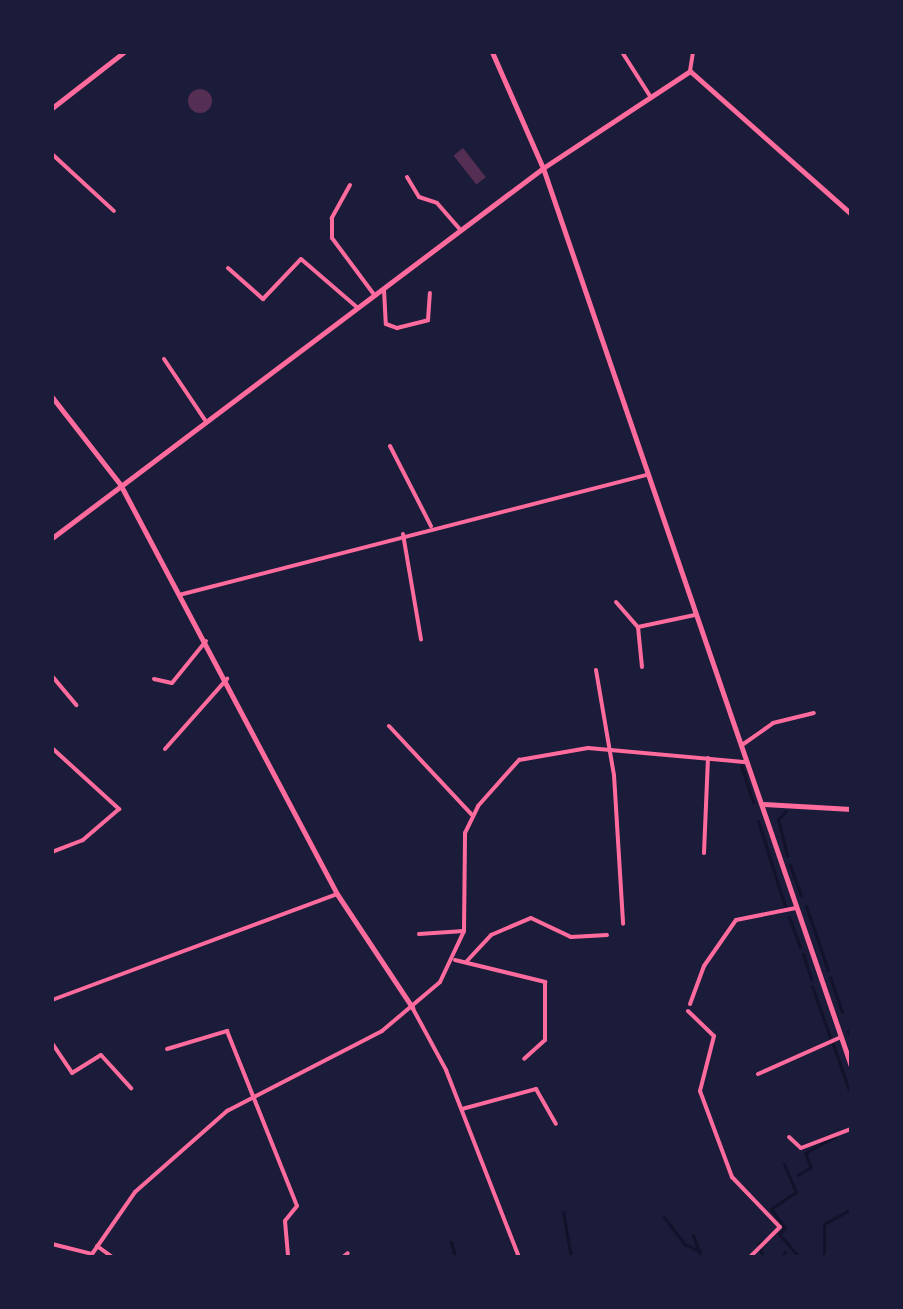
<!DOCTYPE html>
<html>
<head>
<meta charset="utf-8">
<style>
  body { margin:0 }
  #map { position:relative; width:903px; height:1309px; overflow:hidden; background:#1b1b3a; font-family:"Asap Condensed",sans-serif }
  div>[style] { position:absolute }
  [style*='--x'] { left:calc(var(--x)*1px); top:calc(var(--y)*1px); width:calc(var(--w)*1px); rotate:calc(var(--a)*1deg) }
  .stream>* { height:3px; margin:-1.5px; padding:0 1.5px; transform-origin:1.5px; border-radius:1.5px; background:#12122b }
  .building>* { inset:0; background:#542f53; transform-origin:0 0 }
  .round { border-radius:50% }
  .minor>* { height:4px; margin:-2px; padding:0 2px; transform-origin:2px; border-radius:2px; background:#ff6b9d }
  .tertiary>* { height:5px; margin:-2.5px; padding:0 2.5px; transform-origin:2.5px; border-radius:2.5px; background:#ff6b9d }
  .secondary>* { height:5px; margin:-2.5px; padding:0 2.5px; transform-origin:2.5px; border-radius:2.5px; background:#ff6b9d }
  span { translate:-50% -50%; white-space:nowrap; text-align:center; line-height:1.15; -webkit-text-stroke:6px #1b1b3a; paint-order:stroke }
  .frame { position:absolute; inset:0; border:54px solid #1b1b3a; pointer-events:none }
</style>
</head>
<body>
<div id="map">
  <div class="stream">
    <div style="--x:741;--y:765;--w:39;--a:72"></div>
    <div style="--x:786;--y:811;--w:11;--a:135"></div>
    <div style="--x:778;--y:819;--w:38;--a:76"></div>
    <div style="--x:758;--y:821;--w:89;--a:72.4"></div>
    <div style="--x:790;--y:865;--w:32;--a:70"></div>
    <div style="--x:806;--y:906;--w:68;--a:71"></div>
    <div style="--x:789;--y:917;--w:32;--a:70"></div>
    <div style="--x:803;--y:954;--w:26;--a:72"></div>
    <div style="--x:830;--y:977;--w:37;--a:71"></div>
    <div style="--x:812;--y:986;--w:54;--a:70.6"></div>
    <div style="--x:848;--y:1031;--w:9;--a:69"></div>
    <div style="--x:833;--y:1044;--w:55;--a:70.9"></div>
    <div style="--x:784;--y:1164;--w:30;--a:67"></div>
    <div style="--x:796;--y:1192;--w:30;--a:146"></div>
    <div style="--x:771;--y:1209;--w:24;--a:54"></div>
    <div style="--x:785;--y:1228;--w:8;--a:135"></div>
    <div style="--x:779;--y:1234;--w:30;--a:49"></div>
    <div style="--x:798;--y:1175;--w:15;--a:-32"></div>
    <div style="--x:811;--y:1167;--w:15;--a:-113"></div>
    <div style="--x:805;--y:1153;--w:35;--a:-29"></div>
    <div style="--x:563;--y:1212;--w:46;--a:79.9"></div>
    <div style="--x:664;--y:1217;--w:34;--a:53"></div>
    <div style="--x:684;--y:1244;--w:17;--a:25"></div>
    <div style="--x:693;--y:1235;--w:23;--a:70"></div>
    <div style="--x:451;--y:1242;--w:16;--a:75"></div>
    <div style="--x:763;--y:1257;--w:14;--a:-111"></div>
    <div style="--x:758;--y:1244;--w:8;--a:-30"></div>
    <div style="--x:782;--y:1257;--w:6;--a:-59"></div>
    <div style="--x:824;--y:1257;--w:33;--a:-90"></div>
    <div style="--x:824;--y:1224;--w:31;--a:-29"></div>
  </div>
  <div class="building">
    <div class="round" style="left:188px;top:89px;width:24px;height:24px"></div>
    <div style="left:463px;top:148px;width:37px;height:12px;rotate:52deg"></div>
  </div>
  <div class="minor">
    <div style="--x:622;--y:52;--w:52;--a:57.5"></div>
    <div style="--x:690;--y:71;--w:19;--a:-81"></div>
    <div style="--x:52;--y:154;--w:84;--a:42.6"></div>
    <div style="--x:407;--y:177;--w:23;--a:59"></div>
    <div style="--x:419;--y:197;--w:19;--a:18"></div>
    <div style="--x:437;--y:203;--w:35;--a:49"></div>
    <div style="--x:350;--y:185;--w:38;--a:119"></div>
    <div style="--x:332;--y:218;--w:20;--a:90"></div>
    <div style="--x:332;--y:238;--w:72;--a:53.4"></div>
    <div style="--x:228;--y:268;--w:47;--a:41.5"></div>
    <div style="--x:263;--y:299;--w:55;--a:-46.5"></div>
    <div style="--x:301;--y:259;--w:75;--a:40.7"></div>
    <div style="--x:384;--y:290;--w:34;--a:87"></div>
    <div style="--x:386;--y:324;--w:12;--a:20"></div>
    <div style="--x:397;--y:328;--w:32;--a:-14"></div>
    <div style="--x:428;--y:320;--w:27;--a:-86"></div>
    <div style="--x:164;--y:359;--w:73;--a:56.1"></div>
    <div style="--x:390;--y:446;--w:90;--a:62.9"></div>
    <div style="--x:403;--y:534;--w:107;--a:80.3"></div>
    <div style="--x:179;--y:595;--w:484;--a:-14.4"></div>
    <div style="--x:616;--y:602;--w:33;--a:49"></div>
    <div style="--x:642;--y:667;--w:40;--a:-95.7"></div>
    <div style="--x:638;--y:627;--w:58;--a:-11.9"></div>
    <div style="--x:596;--y:670;--w:107;--a:80.3"></div>
    <div style="--x:614;--y:775;--w:149;--a:86.5"></div>
    <div style="--x:52;--y:676;--w:38;--a:50"></div>
    <div style="--x:154;--y:679;--w:18;--a:13"></div>
    <div style="--x:172;--y:683;--w:54;--a:-51"></div>
    <div style="--x:389;--y:726;--w:122;--a:47"></div>
    <div style="--x:742;--y:745;--w:38;--a:-35"></div>
    <div style="--x:773;--y:723;--w:42;--a:-13.7"></div>
    <div style="--x:52;--y:748;--w:91;--a:42.3"></div>
    <div style="--x:119;--y:809;--w:48;--a:139.3"></div>
    <div style="--x:83;--y:840;--w:33;--a:159"></div>
    <div style="--x:165;--y:749;--w:94;--a:-48.5"></div>
    <div style="--x:704;--y:853;--w:95;--a:-87.6"></div>
    <div style="--x:419;--y:934;--w:45;--a:-3.8"></div>
    <div style="--x:455;--y:960;--w:93;--a:13.7"></div>
    <div style="--x:545;--y:982;--w:58;--a:90"></div>
    <div style="--x:545;--y:1040;--w:28;--a:138"></div>
    <div style="--x:466;--y:962;--w:37;--a:-47"></div>
    <div style="--x:491;--y:935;--w:43;--a:-23"></div>
    <div style="--x:531;--y:918;--w:44;--a:25.4"></div>
    <div style="--x:571;--y:937;--w:36;--a:-3"></div>
    <div style="--x:52;--y:1000;--w:304;--a:-20.4"></div>
    <div style="--x:690;--y:1004;--w:40;--a:-69.8"></div>
    <div style="--x:704;--y:966;--w:56;--a:-55.2"></div>
    <div style="--x:736;--y:920;--w:61;--a:-11.3"></div>
    <div style="--x:412;--y:1007;--w:72;--a:61.6"></div>
    <div style="--x:446;--y:1070;--w:201;--a:68.7"></div>
    <div style="--x:688;--y:1011;--w:36;--a:44"></div>
    <div style="--x:714;--y:1036;--w:57;--a:104.3"></div>
    <div style="--x:700;--y:1091;--w:92;--a:69.6"></div>
    <div style="--x:732;--y:1177;--w:69;--a:46.2"></div>
    <div style="--x:780;--y:1227;--w:42;--a:135"></div>
    <div style="--x:52;--y:1043;--w:36;--a:56"></div>
    <div style="--x:72;--y:1073;--w:34;--a:-32"></div>
    <div style="--x:101;--y:1055;--w:45;--a:47.7"></div>
    <div style="--x:167;--y:1049;--w:63;--a:-16.7"></div>
    <div style="--x:227;--y:1031;--w:188;--a:68.2"></div>
    <div style="--x:297;--y:1206;--w:19;--a:129"></div>
    <div style="--x:285;--y:1221;--w:36;--a:85"></div>
    <div style="--x:758;--y:1074;--w:91;--a:-24"></div>
    <div style="--x:462;--y:1109;--w:77;--a:-15.1"></div>
    <div style="--x:536;--y:1089;--w:40;--a:60.3"></div>
    <div style="--x:789;--y:1137;--w:16;--a:43"></div>
    <div style="--x:801;--y:1148;--w:53;--a:-20.8"></div>
    <div style="--x:52;--y:1244;--w:41;--a:14"></div>
    <div style="--x:97;--y:1246;--w:19;--a:36"></div>
    <div style="--x:90;--y:1257;--w:79;--a:-55.3"></div>
    <div style="--x:135;--y:1192;--w:123;--a:-41.4"></div>
    <div style="--x:227;--y:1111;--w:174;--a:-27.3"></div>
    <div style="--x:382;--y:1031;--w:76;--a:-40.2"></div>
    <div style="--x:440;--y:982;--w:56;--a:-64.8"></div>
    <div style="--x:464;--y:931;--w:98;--a:-89.4"></div>
    <div style="--x:465;--y:833;--w:30;--a:-64"></div>
    <div style="--x:478;--y:806;--w:62;--a:-48.3"></div>
    <div style="--x:519;--y:760;--w:70;--a:-9.9"></div>
    <div style="--x:588;--y:748;--w:159;--a:5.1"></div>
    <div style="--x:343;--y:1257;--w:6;--a:-39"></div>
  </div>
  <div class="tertiary">
    <div style="--x:52;--y:108;--w:91;--a:-37.9"></div>
    <div style="--x:52;--y:397;--w:110;--a:52"></div>
    <div style="--x:120;--y:484;--w:464;--a:62.1"></div>
    <div style="--x:337;--y:894;--w:136;--a:56.4"></div>
    <div style="--x:52;--y:538;--w:615;--a:-37"></div>
    <div style="--x:543;--y:168;--w:176;--a:-33.4"></div>
    <div style="--x:690;--y:71;--w:215;--a:41.6"></div>
    <div style="--x:764;--y:804;--w:87;--a:3.3"></div>
  </div>
  <div class="secondary">
    <div style="--x:492;--y:52;--w:127;--a:66.3"></div>
    <div style="--x:543;--y:168;--w:949;--a:71.07"></div>
  </div>
  <div class="frame"></div>
</div>
</body>
</html>
